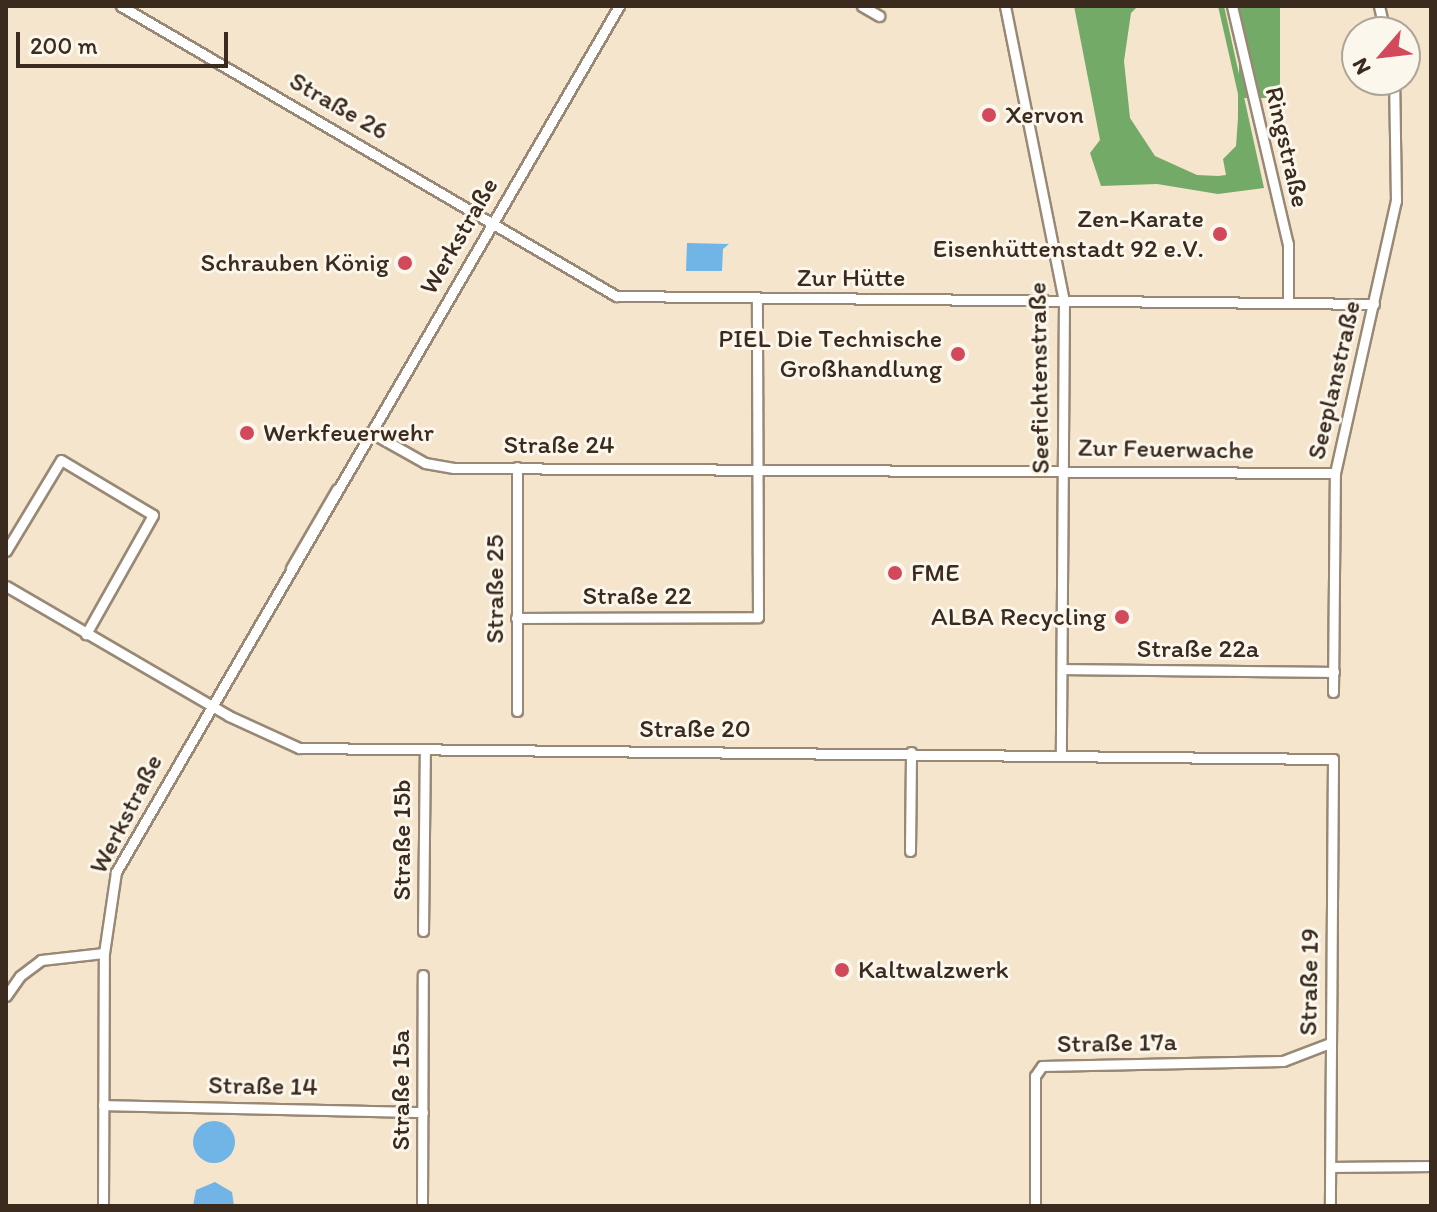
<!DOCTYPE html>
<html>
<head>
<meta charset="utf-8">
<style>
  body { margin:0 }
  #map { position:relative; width:1437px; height:1212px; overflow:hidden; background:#f4e5cc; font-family:Itim,sans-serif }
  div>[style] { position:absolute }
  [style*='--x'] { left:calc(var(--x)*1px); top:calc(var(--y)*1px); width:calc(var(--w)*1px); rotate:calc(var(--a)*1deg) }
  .forest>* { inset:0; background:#74aa67; transform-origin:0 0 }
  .water>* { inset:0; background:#71b5e7 }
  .round { border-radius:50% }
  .roads { filter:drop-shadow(2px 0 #988875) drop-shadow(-2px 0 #988875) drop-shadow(0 2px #988875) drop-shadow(0 -2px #988875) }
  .minor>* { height:9px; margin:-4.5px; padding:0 4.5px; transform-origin:4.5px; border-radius:4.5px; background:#fff }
  .dots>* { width:22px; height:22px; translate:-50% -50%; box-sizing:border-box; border:4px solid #fbf7ec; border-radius:50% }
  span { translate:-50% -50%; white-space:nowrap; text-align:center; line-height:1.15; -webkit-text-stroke:6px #fbf7ec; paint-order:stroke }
  .street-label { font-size:26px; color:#3b2a1e }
  .poi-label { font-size:26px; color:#3b2a1e }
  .left { translate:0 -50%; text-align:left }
  .right { translate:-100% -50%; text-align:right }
  .frame { position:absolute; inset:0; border:8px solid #3b2a1e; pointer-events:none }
  .north { position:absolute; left:1341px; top:16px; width:80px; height:80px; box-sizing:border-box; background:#fbf7ec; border:2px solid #aea59a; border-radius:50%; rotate:242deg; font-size:22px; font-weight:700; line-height:32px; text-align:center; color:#3b2a1e }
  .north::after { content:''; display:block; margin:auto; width:28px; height:36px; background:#d1495b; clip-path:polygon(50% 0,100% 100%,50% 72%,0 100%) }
  .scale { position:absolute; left:16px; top:32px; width:212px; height:36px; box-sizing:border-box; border:4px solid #3b2a1e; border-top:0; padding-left:10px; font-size:24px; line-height:28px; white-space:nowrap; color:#3b2a1e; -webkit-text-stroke:6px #fbf7ec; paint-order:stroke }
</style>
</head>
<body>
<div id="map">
  <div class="forest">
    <div style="clip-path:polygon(1074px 6px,1138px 6px,1131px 13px,1124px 61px,1130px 118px,1155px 156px,1197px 175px,1218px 176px,1226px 175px,1223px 159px,1236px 146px,1238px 118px,1238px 94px,1218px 6px,1224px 6px,1264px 188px,1218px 194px,1157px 184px,1101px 186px,1090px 153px,1100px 140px)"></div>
    <div style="left:1239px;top:6px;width:41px;height:92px"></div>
  </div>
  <div class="water">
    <div style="clip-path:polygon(687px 243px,729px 244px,723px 249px,722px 271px,686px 271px)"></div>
    <div class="round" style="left:193px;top:1121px;width:42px;height:42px"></div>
    <div style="clip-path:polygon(215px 1182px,232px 1192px,234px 1206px,193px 1206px,196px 1190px)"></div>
  </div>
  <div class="roads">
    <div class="minor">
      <div style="--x:121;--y:6;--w:574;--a:30.36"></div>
      <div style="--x:616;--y:296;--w:758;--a:0.6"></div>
      <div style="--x:862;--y:6;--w:20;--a:30"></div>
      <div style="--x:1005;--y:6;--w:300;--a:78.7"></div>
      <div style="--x:1064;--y:300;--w:454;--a:90.4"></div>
      <div style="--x:1232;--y:6;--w:244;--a:76.8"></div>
      <div style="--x:1288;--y:244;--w:56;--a:90"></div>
      <div style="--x:1379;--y:6;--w:27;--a:77"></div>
      <div style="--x:370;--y:432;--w:63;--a:29.4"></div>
      <div style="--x:425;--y:463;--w:29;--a:10"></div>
      <div style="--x:454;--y:468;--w:881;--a:0.33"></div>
      <div style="--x:6;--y:551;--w:106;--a:-58.9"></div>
      <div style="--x:61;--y:460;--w:107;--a:30.9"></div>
      <div style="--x:153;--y:515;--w:137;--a:119.4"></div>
      <div style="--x:291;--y:568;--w:91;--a:-59.8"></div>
      <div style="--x:6;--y:586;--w:258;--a:30.2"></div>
      <div style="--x:229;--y:716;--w:77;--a:24.6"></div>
      <div style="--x:299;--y:748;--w:1034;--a:0.61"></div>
      <div style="--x:1333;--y:759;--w:447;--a:90.4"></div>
      <div style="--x:516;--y:618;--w:242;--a:-0.2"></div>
      <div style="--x:758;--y:617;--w:318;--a:-90.2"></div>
      <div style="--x:1062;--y:669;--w:272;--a:0.6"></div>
      <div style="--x:1333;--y:692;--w:219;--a:-89.5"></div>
      <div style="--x:1335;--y:473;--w:279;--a:-77.4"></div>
      <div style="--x:1396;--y:201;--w:121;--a:-90.9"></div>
      <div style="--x:517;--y:711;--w:244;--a:-90"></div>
      <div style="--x:910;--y:851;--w:99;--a:-89.4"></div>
      <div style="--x:423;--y:931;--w:182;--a:-89.4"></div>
      <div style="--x:6;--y:996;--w:24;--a:-55"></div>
      <div style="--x:20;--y:976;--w:26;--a:-37"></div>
      <div style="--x:41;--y:960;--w:63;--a:-6.3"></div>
      <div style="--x:103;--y:1105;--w:320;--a:1.3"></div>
      <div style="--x:1331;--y:1167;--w:100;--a:-0.6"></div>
      <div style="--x:103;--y:1206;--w:253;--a:-89.8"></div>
      <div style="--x:104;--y:953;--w:82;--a:-81.6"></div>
      <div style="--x:116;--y:872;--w:1001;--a:-59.85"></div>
      <div style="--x:422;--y:1206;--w:231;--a:-89.8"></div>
      <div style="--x:1035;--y:1206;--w:130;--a:-90"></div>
      <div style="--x:1035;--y:1076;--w:12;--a:-55"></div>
      <div style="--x:1042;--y:1066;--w:241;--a:-1.2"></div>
      <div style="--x:1283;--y:1061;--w:50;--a:-21"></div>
    </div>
  </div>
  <div class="dots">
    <div style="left:989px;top:115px;background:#d1495b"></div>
    <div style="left:1220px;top:234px;background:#d1495b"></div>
    <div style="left:405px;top:263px;background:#d1495b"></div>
    <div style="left:958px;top:354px;background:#d1495b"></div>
    <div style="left:247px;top:433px;background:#d1495b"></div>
    <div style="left:895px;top:573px;background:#d1495b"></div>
    <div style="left:1122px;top:617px;background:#d1495b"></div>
    <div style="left:842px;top:970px;background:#d1495b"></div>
  </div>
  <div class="street-label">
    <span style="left:339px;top:106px;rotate:30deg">Straße 26</span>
    <span style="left:1287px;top:147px;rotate:77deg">Ringstraße</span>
    <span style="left:459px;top:236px;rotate:-60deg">Werkstraße</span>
    <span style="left:851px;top:278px">Zur Hütte</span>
    <span style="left:1039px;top:378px;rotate:-91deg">Seefichtenstraße</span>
    <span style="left:1334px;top:380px;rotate:-77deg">Seeplanstraße</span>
    <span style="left:559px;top:445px">Straße 24</span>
    <span style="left:1166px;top:449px;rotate:1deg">Zur Feuerwache</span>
    <span style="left:495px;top:589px;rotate:-90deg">Straße 25</span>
    <span style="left:637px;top:596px">Straße 22</span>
    <span style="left:1198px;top:649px">Straße 22a</span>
    <span style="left:695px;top:729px">Straße 20</span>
    <span style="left:126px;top:814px;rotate:-63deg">Werkstraße</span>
    <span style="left:402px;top:840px;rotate:-90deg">Straße 15b</span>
    <span style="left:1309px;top:982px;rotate:-89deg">Straße 19</span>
    <span style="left:1117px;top:1043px;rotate:-1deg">Straße 17a</span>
    <span style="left:263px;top:1086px;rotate:1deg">Straße 14</span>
    <span style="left:401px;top:1090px;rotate:-90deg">Straße 15a</span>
  </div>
  <div class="poi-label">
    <span class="left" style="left:1005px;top:115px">Xervon</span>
    <span class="right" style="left:1204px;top:234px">Zen-Karate<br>Eisenhüttenstadt 92 e.V.</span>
    <span class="right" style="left:389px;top:263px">Schrauben König</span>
    <span class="right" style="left:942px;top:354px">PIEL Die Technische<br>Großhandlung</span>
    <span class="left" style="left:263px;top:433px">Werkfeuerwehr</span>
    <span class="left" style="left:911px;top:573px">FME</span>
    <span class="right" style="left:1106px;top:617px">ALBA Recycling</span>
    <span class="left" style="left:858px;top:970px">Kaltwalzwerk</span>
  </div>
  <div class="frame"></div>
  <div class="north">N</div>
  <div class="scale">200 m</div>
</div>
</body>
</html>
